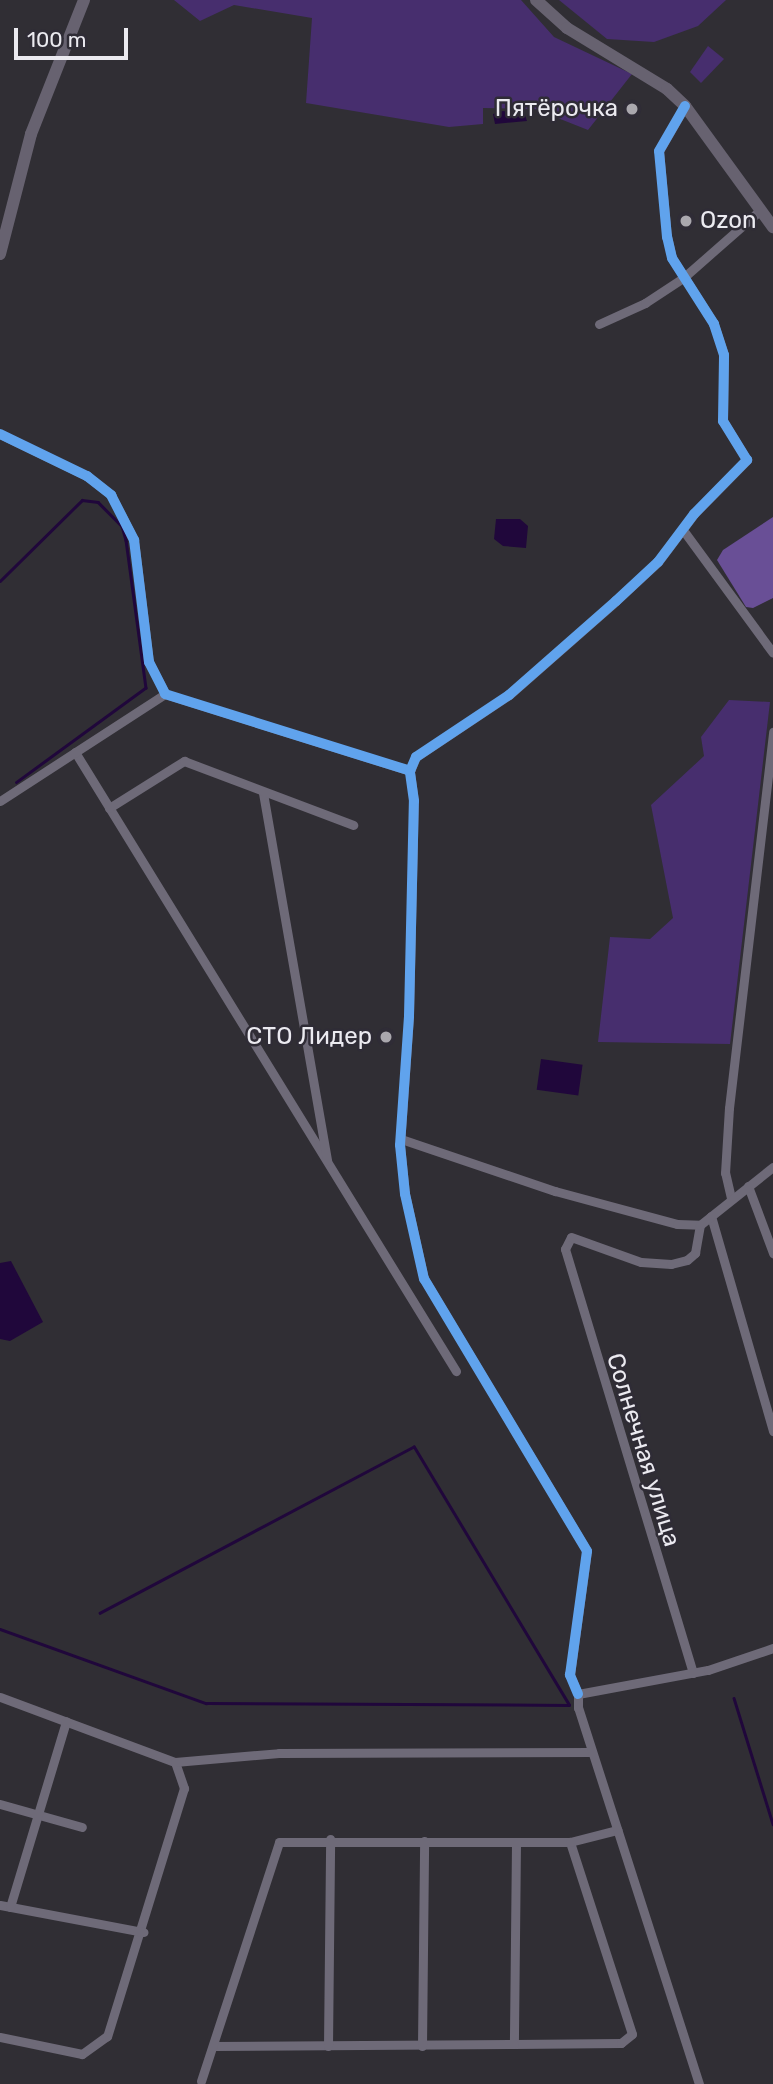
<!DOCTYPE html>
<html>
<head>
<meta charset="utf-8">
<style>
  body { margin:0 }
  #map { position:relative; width:773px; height:2084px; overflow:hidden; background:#302e34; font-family:Rubik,sans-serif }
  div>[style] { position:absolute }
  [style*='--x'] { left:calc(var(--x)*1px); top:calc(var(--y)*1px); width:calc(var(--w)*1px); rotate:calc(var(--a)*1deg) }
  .green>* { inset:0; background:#472e6e }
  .forest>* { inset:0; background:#694f96 }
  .water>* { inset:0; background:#20073b; transform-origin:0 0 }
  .stream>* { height:2.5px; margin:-1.25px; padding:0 1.25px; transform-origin:1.25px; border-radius:1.25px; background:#20073b }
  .street>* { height:9px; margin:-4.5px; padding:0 4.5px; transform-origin:4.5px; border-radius:4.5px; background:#6e6a78 }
  .secondary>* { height:12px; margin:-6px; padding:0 6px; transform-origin:6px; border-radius:6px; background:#676270 }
  .cycleway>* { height:10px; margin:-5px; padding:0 5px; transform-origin:5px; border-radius:5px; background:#60a3ed }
  .dots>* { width:19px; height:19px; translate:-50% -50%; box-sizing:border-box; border:4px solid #2f2c36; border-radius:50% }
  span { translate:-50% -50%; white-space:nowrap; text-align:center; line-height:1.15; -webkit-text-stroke:5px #2f2c36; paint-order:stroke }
  .poi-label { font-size:24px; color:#ebeaf0 }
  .right { translate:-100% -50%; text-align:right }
  .left { translate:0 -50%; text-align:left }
  .street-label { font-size:24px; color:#ebeaf0 }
  .scale { position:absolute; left:14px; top:28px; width:114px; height:32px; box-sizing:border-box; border:4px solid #ebeaf0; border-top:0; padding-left:9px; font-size:21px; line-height:24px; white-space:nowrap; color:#ebeaf0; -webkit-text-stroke:5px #2f2c36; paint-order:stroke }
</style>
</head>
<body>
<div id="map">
  <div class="green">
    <div style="clip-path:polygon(174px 0,521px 0,554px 37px,632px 74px,588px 130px,535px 109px,483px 108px,483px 124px,449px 127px,306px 103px,312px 18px,234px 5px,200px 21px)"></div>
    <div style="clip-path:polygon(559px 0,726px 0,698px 26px,654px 42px,607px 39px)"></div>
    <div style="clip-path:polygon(708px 46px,724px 59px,701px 83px,690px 72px)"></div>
    <div style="clip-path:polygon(729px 700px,770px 702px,730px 1044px,598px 1042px,610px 937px,650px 939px,673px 918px,651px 805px,704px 756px,701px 737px)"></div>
  </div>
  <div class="forest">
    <div style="clip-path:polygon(773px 517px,773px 598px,753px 608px,746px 607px,717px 560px,723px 550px)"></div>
  </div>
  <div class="water">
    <div style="clip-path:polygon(503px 111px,525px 115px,527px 121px,495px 124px,493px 114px)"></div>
    <div style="clip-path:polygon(496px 519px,520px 519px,528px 526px,526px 548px,503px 546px,494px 539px)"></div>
    <div style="left:541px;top:1059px;width:42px;height:31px;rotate:8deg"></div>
    <div style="clip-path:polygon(11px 1261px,43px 1322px,10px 1341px,0 1339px,0 1263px)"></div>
  </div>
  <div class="stream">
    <div style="--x:0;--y:581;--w:115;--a:-44.6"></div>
    <div style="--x:82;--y:500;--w:16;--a:7"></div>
    <div style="--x:98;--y:502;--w:34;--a:45"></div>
    <div style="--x:122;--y:526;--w:15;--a:74"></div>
    <div style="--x:126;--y:540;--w:149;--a:82.3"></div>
    <div style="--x:146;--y:688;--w:160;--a:143.9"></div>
    <div style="--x:0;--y:1629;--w:219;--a:19.8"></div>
    <div style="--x:206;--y:1703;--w:363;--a:0.3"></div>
    <div style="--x:569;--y:1705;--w:301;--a:-121"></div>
    <div style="--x:414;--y:1447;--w:355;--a:152.1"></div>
    <div style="--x:734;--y:1698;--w:132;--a:72.8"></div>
  </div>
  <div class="street">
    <div style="--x:599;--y:324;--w:51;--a:-24.5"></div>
    <div style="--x:645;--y:303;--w:45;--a:-33.3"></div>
    <div style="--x:683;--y:278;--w:100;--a:-41.3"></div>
    <div style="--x:0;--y:434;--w:97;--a:25.8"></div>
    <div style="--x:87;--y:476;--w:31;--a:38"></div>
    <div style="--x:111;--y:495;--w:51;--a:62.9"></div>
    <div style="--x:134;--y:540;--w:123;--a:83"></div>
    <div style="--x:149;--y:662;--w:36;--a:63"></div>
    <div style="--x:165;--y:694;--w:257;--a:17.4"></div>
    <div style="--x:683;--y:530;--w:152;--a:53.8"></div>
    <div style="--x:75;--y:752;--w:727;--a:58.39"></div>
    <div style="--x:263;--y:793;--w:373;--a:80.1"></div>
    <div style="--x:0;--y:801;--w:197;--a:-33"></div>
    <div style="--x:109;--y:808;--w:89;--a:-32.1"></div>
    <div style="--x:184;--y:761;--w:181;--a:20.7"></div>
    <div style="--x:401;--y:1139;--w:163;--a:18.7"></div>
    <div style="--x:555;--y:1191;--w:126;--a:15.1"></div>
    <div style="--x:677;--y:1224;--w:23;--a:2"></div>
    <div style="--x:748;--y:1186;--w:72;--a:69.5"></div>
    <div style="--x:731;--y:1198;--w:26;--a:-103"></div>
    <div style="--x:725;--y:1173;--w:65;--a:-86.5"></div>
    <div style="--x:729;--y:1108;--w:379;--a:-83.3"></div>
    <div style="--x:711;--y:1216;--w:224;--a:73.9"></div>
    <div style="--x:693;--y:1673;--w:443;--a:-106.8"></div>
    <div style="--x:565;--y:1249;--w:13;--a:-63"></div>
    <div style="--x:571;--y:1237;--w:74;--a:19.7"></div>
    <div style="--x:641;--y:1262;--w:30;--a:4"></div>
    <div style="--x:671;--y:1264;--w:16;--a:-14"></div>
    <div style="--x:687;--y:1260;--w:11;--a:-41"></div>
    <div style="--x:695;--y:1253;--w:28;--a:-80"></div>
    <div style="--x:700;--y:1225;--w:93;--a:-38.5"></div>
    <div style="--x:578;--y:1694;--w:21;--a:-113"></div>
    <div style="--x:570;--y:1675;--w:125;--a:-82.2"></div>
    <div style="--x:587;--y:1551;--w:317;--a:-120.9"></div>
    <div style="--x:424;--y:1279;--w:87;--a:-102.6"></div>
    <div style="--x:405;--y:1194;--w:49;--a:-95.8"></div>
    <div style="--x:400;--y:1145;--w:129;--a:-86"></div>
    <div style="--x:409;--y:1016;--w:215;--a:-88.7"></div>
    <div style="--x:414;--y:801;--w:30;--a:-98"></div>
    <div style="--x:410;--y:771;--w:15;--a:-67"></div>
    <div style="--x:416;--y:757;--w:112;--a:-33.7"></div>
    <div style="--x:509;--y:695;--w:142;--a:-41.3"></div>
    <div style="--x:616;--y:601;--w:57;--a:-42.9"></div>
    <div style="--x:658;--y:562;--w:60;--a:-53.1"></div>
    <div style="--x:694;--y:514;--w:76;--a:-45.5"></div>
    <div style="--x:747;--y:460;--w:46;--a:-121.6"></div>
    <div style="--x:723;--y:421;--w:66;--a:-89.1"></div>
    <div style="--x:724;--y:355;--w:33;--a:-108"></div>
    <div style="--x:714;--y:324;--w:78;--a:-122.5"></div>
    <div style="--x:672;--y:258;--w:22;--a:-103"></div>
    <div style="--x:667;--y:237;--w:86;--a:-95.3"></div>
    <div style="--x:659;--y:151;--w:52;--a:-60"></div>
    <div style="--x:0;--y:1697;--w:187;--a:20.4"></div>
    <div style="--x:175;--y:1762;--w:28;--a:71"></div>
    <div style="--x:184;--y:1788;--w:260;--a:107.2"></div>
    <div style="--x:107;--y:2036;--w:31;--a:144"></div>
    <div style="--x:82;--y:2054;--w:84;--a:-168.3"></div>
    <div style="--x:175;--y:1762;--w:104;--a:-4.9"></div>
    <div style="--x:279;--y:1753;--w:313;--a:-0.2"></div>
    <div style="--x:0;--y:1804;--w:85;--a:15.7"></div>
    <div style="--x:516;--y:1843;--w:201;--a:90.6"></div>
    <div style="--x:514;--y:2044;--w:107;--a:-0.5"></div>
    <div style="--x:621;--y:2043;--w:14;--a:-39"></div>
    <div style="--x:632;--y:2034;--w:202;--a:-107.9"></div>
    <div style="--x:0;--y:1905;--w:146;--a:10.7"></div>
    <div style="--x:10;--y:1907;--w:194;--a:-73.2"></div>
    <div style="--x:213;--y:2046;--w:301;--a:-0.4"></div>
    <div style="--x:328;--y:2046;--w:207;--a:-89.4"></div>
    <div style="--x:422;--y:2046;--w:205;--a:-89.4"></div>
    <div style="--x:201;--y:2081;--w:251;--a:-71.9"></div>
    <div style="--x:279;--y:1842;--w:291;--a:0"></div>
    <div style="--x:570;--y:1842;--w:49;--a:-14.3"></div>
    <div style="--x:699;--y:2084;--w:395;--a:-107.8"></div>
    <div style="--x:578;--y:1708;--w:14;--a:-90"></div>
    <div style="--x:578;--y:1694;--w:132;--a:-10.5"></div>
    <div style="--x:708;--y:1670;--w:69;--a:-18.7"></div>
  </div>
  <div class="secondary">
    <div style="--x:536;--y:0;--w:42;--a:42.1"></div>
    <div style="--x:567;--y:28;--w:117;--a:31.4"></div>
    <div style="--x:667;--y:89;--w:25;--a:43"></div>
    <div style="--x:685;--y:106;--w:150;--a:54"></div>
    <div style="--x:0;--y:254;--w:124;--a:-75.5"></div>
    <div style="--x:31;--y:134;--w:144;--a:-68.4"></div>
  </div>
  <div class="cycleway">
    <div style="--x:0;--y:434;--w:97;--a:25.8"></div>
    <div style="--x:87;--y:476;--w:31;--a:38"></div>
    <div style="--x:111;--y:495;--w:51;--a:62.9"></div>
    <div style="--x:134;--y:540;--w:123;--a:83"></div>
    <div style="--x:149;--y:662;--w:36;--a:63"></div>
    <div style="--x:165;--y:694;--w:257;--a:17.4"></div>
    <div style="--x:578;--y:1694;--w:21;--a:-113"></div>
    <div style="--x:570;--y:1675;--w:125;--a:-82.2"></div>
    <div style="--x:587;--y:1551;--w:317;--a:-120.9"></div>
    <div style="--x:424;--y:1279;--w:87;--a:-102.6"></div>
    <div style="--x:405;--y:1194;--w:49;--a:-95.8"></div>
    <div style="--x:400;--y:1145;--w:129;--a:-86"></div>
    <div style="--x:409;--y:1016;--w:215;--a:-88.7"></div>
    <div style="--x:414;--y:801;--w:30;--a:-98"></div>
    <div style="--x:410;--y:771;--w:15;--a:-67"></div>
    <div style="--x:416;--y:757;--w:112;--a:-33.7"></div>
    <div style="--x:509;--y:695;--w:142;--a:-41.3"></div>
    <div style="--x:616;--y:601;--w:57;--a:-42.9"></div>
    <div style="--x:658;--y:562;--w:60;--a:-53.1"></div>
    <div style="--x:694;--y:514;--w:76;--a:-45.5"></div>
    <div style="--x:747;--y:460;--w:46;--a:-121.6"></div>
    <div style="--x:723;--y:421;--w:66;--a:-89.1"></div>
    <div style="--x:724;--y:355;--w:33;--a:-108"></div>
    <div style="--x:714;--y:324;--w:78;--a:-122.5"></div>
    <div style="--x:672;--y:258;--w:22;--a:-103"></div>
    <div style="--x:667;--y:237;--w:86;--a:-95.3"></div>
    <div style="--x:659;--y:151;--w:52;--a:-60"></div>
  </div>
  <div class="dots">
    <div style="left:632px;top:109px;background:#aaa8ae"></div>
    <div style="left:686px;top:221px;background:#aaa8ae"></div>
    <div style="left:386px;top:1037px;background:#aaa8ae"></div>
  </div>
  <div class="poi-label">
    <span class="right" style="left:618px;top:109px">Пятёрочка</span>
    <span class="left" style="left:700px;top:221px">Ozon</span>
    <span class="right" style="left:372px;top:1037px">СТО Лидер</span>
  </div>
  <div class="street-label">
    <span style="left:643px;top:1450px;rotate:73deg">Солнечная улица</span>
  </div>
  <div class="scale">100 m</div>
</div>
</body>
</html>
